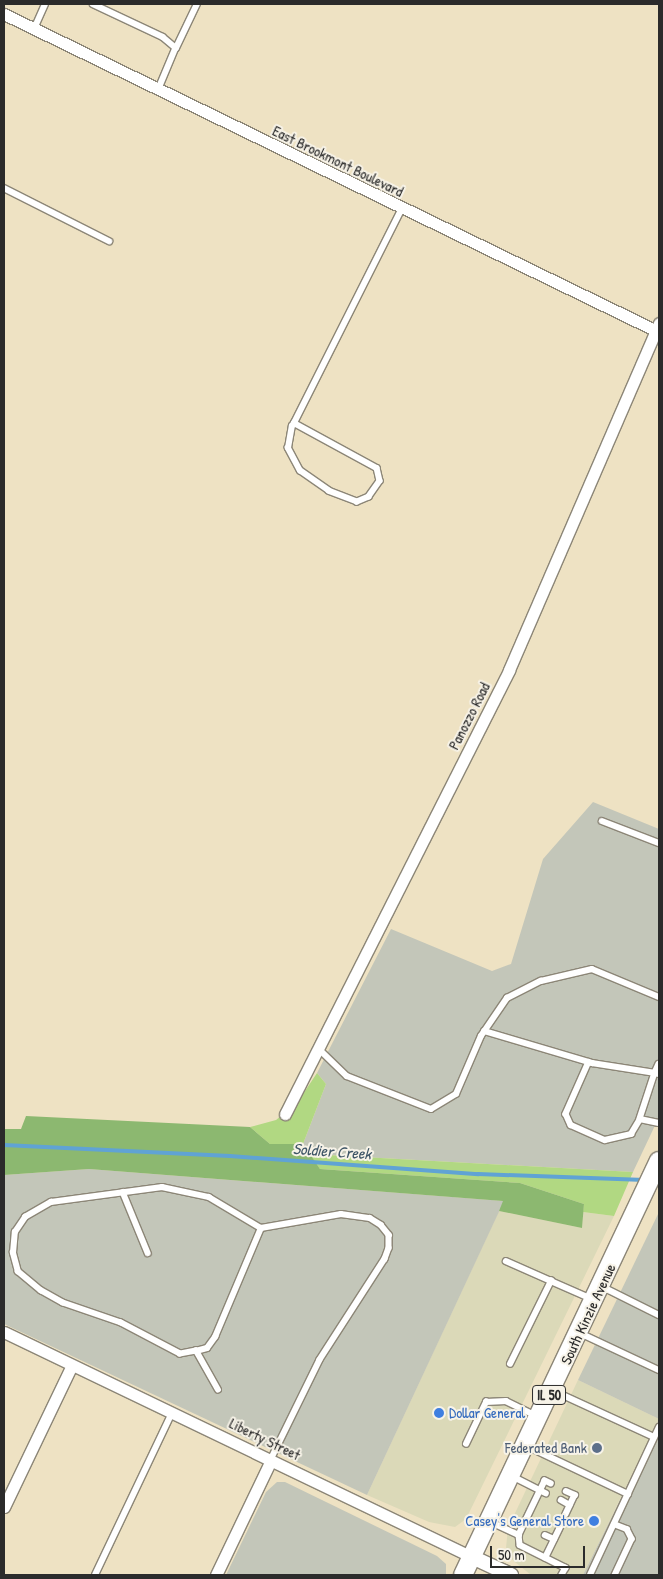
<!DOCTYPE html>
<html>
<head>
<meta charset="utf-8">
<style>
  body { margin:0 }
  #map { position:relative; width:663px; height:1579px; overflow:hidden; background:#eee2c3; font-family:"Patrick Hand",sans-serif }
  div>[style] { position:absolute }
  [style*='--x'] { left:calc(var(--x)*1px); top:calc(var(--y)*1px); width:calc(var(--w)*1px); rotate:calc(var(--a)*1deg) }
  .built>* { inset:0; background:#dbd9b8 }
  .industrial>* { inset:0; background:#c3c6b9 }
  .green>* { inset:0; background:#b1d882 }
  .forest>* { inset:0; background:#8cb870 }
  .stream>* { height:4px; margin:-2px; padding:0 2px; transform-origin:2px; border-radius:2px; background:#60a3d4 }
  .roads { filter:drop-shadow(1px 0 #8c8677) drop-shadow(-1px 0 #8c8677) drop-shadow(0 1px #8c8677) drop-shadow(0 -1px #8c8677) }
  .service>* { height:5.5px; margin:-2.75px; padding:0 2.75px; transform-origin:2.75px; border-radius:2.75px; background:#fff }
  .minor>* { height:11px; margin:-5.5px; padding:0 5.5px; transform-origin:5.5px; border-radius:5.5px; background:#fff }
  .tertiary>* { height:14px; margin:-7px; padding:0 7px; transform-origin:7px; border-radius:7px; background:#fff }
  .primary>* { height:18px; margin:-9px; padding:0 9px; transform-origin:9px; border-radius:9px; background:#fff }
  .dots>* { width:14px; height:14px; translate:-50% -50%; box-sizing:border-box; border:2px solid #f7f3e8; border-radius:50% }
  span { translate:-50% -50%; white-space:nowrap; text-align:center; line-height:1.15; -webkit-text-stroke:4px #f7f3e8; paint-order:stroke }
  .shield-label span { padding:1px 4px; background:#f7f3e8; border:1px solid; border-radius:4px; -webkit-text-stroke-width:0 }
  .shield-label { font-size:14px; color:#2b2b2b; font-weight:700 }
  .street-label { font-size:15px; color:#2b2b2b }
  .shop-label { font-size:15px; color:#366cbe }
  .left { translate:0 -50%; text-align:left }
  .right { translate:-100% -50%; text-align:right }
  .service-label { font-size:15px; color:#4e5e75 }
  .water-label { font-size:16px; color:#3e5566; font-style:italic }
  .frame { position:absolute; inset:0; border:5px solid #2b2b2b; pointer-events:none }
  .scale { position:absolute; left:490px; top:1546px; width:95px; height:22px; box-sizing:border-box; border:2px solid #2b2b2b; border-top:0; padding-left:6px; font-size:15px; line-height:18px; white-space:nowrap; color:#2b2b2b; -webkit-text-stroke:4px #f7f3e8; paint-order:stroke }
</style>
</head>
<body>
<div id="map">
  <div class="built">
    <div style="clip-path:polygon(499px 1211px,582px 1228px,583px 1212px,614px 1216px,466px 1519px,455px 1527px,429px 1522px,367px 1495px)"></div>
    <div style="clip-path:polygon(578px 1380px,659px 1419px,583px 1575px,531px 1575px,510px 1558px,506px 1548px,508px 1528px)"></div>
  </div>
  <div class="industrial">
    <div style="clip-path:polygon(593px 802px,659px 829px,659px 1117px,633px 1172px,309px 1154px,303px 1144px,326px 1084px,317px 1073px,391px 929px,492px 971px,511px 964px,543px 859px)"></div>
    <div style="clip-path:polygon(89px 1169px,504px 1201px,367px 1495px,4px 1324px,4px 1175px)"></div>
    <div style="clip-path:polygon(659px 1212px,659px 1419px,578px 1380px)"></div>
    <div style="clip-path:polygon(659px 1419px,659px 1575px,583px 1575px,616px 1508px)"></div>
    <div style="clip-path:polygon(277px 1482px,285px 1482px,437px 1556px,446px 1564px,446px 1575px,226px 1575px,266px 1492px)"></div>
  </div>
  <div class="green">
    <div style="clip-path:polygon(317px 1073px,326px 1084px,303px 1144px,270px 1144px,250px 1127px,276px 1120px,297px 1103px)"></div>
    <div style="clip-path:polygon(309px 1154px,633px 1172px,614px 1216px,583px 1212px,584px 1204px,520px 1183px,320px 1169px)"></div>
  </div>
  <div class="forest">
    <div style="clip-path:polygon(26px 1116px,250px 1127px,270px 1144px,303px 1144px,320px 1169px,520px 1183px,584px 1204px,582px 1228px,499px 1211px,503px 1201px,89px 1169px,4px 1175px,4px 1129px,21px 1129px)"></div>
  </div>
  <div class="stream">
    <div style="--x:4;--y:1145;--w:226;--a:2.8"></div>
    <div style="--x:230;--y:1156;--w:249;--a:4.2"></div>
    <div style="--x:478;--y:1174;--w:167;--a:2.1"></div>
  </div>
  <div class="roads">
    <div class="service">
      <div style="--x:93;--y:4;--w:77;--a:25.2"></div>
      <div style="--x:163;--y:37;--w:17;--a:40"></div>
      <div style="--x:176;--y:48;--w:47;--a:112.7"></div>
      <div style="--x:34;--y:29;--w:27;--a:-66"></div>
      <div style="--x:176;--y:48;--w:49;--a:-64.5"></div>
      <div style="--x:4;--y:188;--w:118;--a:26.8"></div>
      <div style="--x:294;--y:423;--w:94;--a:28.5"></div>
      <div style="--x:377;--y:468;--w:13;--a:77"></div>
      <div style="--x:380;--y:481;--w:19;--a:125"></div>
      <div style="--x:369;--y:497;--w:13;--a:157"></div>
      <div style="--x:357;--y:502;--w:30;--a:-159"></div>
      <div style="--x:329;--y:491;--w:35;--a:-145"></div>
      <div style="--x:300;--y:471;--w:26;--a:-118"></div>
      <div style="--x:288;--y:448;--w:22;--a:-80"></div>
      <div style="--x:292;--y:426;--w:4;--a:-56"></div>
      <div style="--x:294;--y:423;--w:241;--a:-63.3"></div>
      <div style="--x:602;--y:821;--w:61;--a:21.1"></div>
      <div style="--x:484;--y:1031;--w:113;--a:16.5"></div>
      <div style="--x:592;--y:1063;--w:64;--a:9"></div>
      <div style="--x:655;--y:1073;--w:48;--a:108.1"></div>
      <div style="--x:318;--y:1048;--w:40;--a:44"></div>
      <div style="--x:347;--y:1076;--w:90;--a:21.4"></div>
      <div style="--x:431;--y:1109;--w:29;--a:-31"></div>
      <div style="--x:456;--y:1094;--w:63;--a:-66.7"></div>
      <div style="--x:481;--y:1036;--w:46;--a:-55.6"></div>
      <div style="--x:507;--y:998;--w:38;--a:-27"></div>
      <div style="--x:541;--y:981;--w:52;--a:-13.2"></div>
      <div style="--x:592;--y:969;--w:73;--a:22.7"></div>
      <div style="--x:589;--y:1062;--w:57;--a:113.9"></div>
      <div style="--x:566;--y:1114;--w:12;--a:66"></div>
      <div style="--x:571;--y:1125;--w:37;--a:24"></div>
      <div style="--x:605;--y:1140;--w:27;--a:-13"></div>
      <div style="--x:631;--y:1134;--w:17;--a:-59"></div>
      <div style="--x:640;--y:1119;--w:19;--a:12"></div>
      <div style="--x:659;--y:1064;--w:10;--a:114"></div>
      <div style="--x:655;--y:1073;--w:4;--a:14"></div>
      <div style="--x:123;--y:1192;--w:66;--a:67.7"></div>
      <div style="--x:506;--y:1261;--w:49;--a:24"></div>
      <div style="--x:601;--y:1286;--w:65;--a:26.6"></div>
      <div style="--x:580;--y:1333;--w:87;--a:25.1"></div>
      <div style="--x:196;--y:1351;--w:16;--a:169"></div>
      <div style="--x:180;--y:1354;--w:67;--a:-152.3"></div>
      <div style="--x:121;--y:1323;--w:61;--a:-161"></div>
      <div style="--x:63;--y:1303;--w:25;--a:-151"></div>
      <div style="--x:41;--y:1291;--w:30;--a:-140"></div>
      <div style="--x:18;--y:1272;--w:20;--a:-105"></div>
      <div style="--x:13;--y:1253;--w:21;--a:-85"></div>
      <div style="--x:15;--y:1232;--w:18;--a:-56"></div>
      <div style="--x:25;--y:1217;--w:30;--a:-30"></div>
      <div style="--x:51;--y:1202;--w:112;--a:-7.7"></div>
      <div style="--x:162;--y:1187;--w:48;--a:12"></div>
      <div style="--x:209;--y:1197;--w:61;--a:30.8"></div>
      <div style="--x:510;--y:1364;--w:93;--a:-63.7"></div>
      <div style="--x:551;--y:1281;--w:45;--a:23.7"></div>
      <div style="--x:218;--y:1390;--w:45;--a:-119.4"></div>
      <div style="--x:196;--y:1351;--w:11;--a:-15"></div>
      <div style="--x:207;--y:1348;--w:14;--a:-54"></div>
      <div style="--x:215;--y:1337;--w:118;--a:-67.1"></div>
      <div style="--x:261;--y:1228;--w:81;--a:-9.9"></div>
      <div style="--x:341;--y:1214;--w:29;--a:8"></div>
      <div style="--x:370;--y:1218;--w:13;--a:32"></div>
      <div style="--x:381;--y:1225;--w:13;--a:51"></div>
      <div style="--x:389;--y:1235;--w:13;--a:90"></div>
      <div style="--x:389;--y:1248;--w:12;--a:110"></div>
      <div style="--x:385;--y:1259;--w:120;--a:122.8"></div>
      <div style="--x:320;--y:1360;--w:111;--a:116.1"></div>
      <div style="--x:552;--y:1390;--w:112;--a:24.7"></div>
      <div style="--x:466;--y:1444;--w:47;--a:-64.5"></div>
      <div style="--x:486;--y:1402;--w:20;--a:-3"></div>
      <div style="--x:506;--y:1401;--w:34;--a:26"></div>
      <div style="--x:527;--y:1446;--w:112;--a:25.4"></div>
      <div style="--x:512;--y:1476;--w:38;--a:27"></div>
      <div style="--x:551;--y:1484;--w:7;--a:-153"></div>
      <div style="--x:545;--y:1481;--w:60;--a:115.7"></div>
      <div style="--x:519;--y:1535;--w:10;--a:84"></div>
      <div style="--x:520;--y:1545;--w:51;--a:26.6"></div>
      <div style="--x:566;--y:1568;--w:8;--a:120"></div>
      <div style="--x:566;--y:1491;--w:10;--a:24"></div>
      <div style="--x:575;--y:1495;--w:21;--a:115"></div>
      <div style="--x:561;--y:1500;--w:10;--a:29"></div>
      <div style="--x:491;--y:1522;--w:31;--a:25"></div>
      <div style="--x:614;--y:1524;--w:14;--a:21"></div>
      <div style="--x:627;--y:1529;--w:11;--a:63"></div>
      <div style="--x:632;--y:1539;--w:40;--a:115"></div>
      <div style="--x:545;--y:1535;--w:10;--a:24"></div>
      <div style="--x:545;--y:1558;--w:39;--a:-64"></div>
      <div style="--x:95;--y:1575;--w:179;--a:-64.6"></div>
      <div style="--x:590;--y:1575;--w:163;--a:-65"></div>
    </div>
    <div class="minor">
      <div style="--x:4;--y:14;--w:728;--a:25.9"></div>
      <div style="--x:285;--y:1114;--w:497;--a:-63.2"></div>
      <div style="--x:509;--y:670;--w:378;--a:-66.6"></div>
      <div style="--x:4;--y:1332;--w:519;--a:25.68"></div>
      <div style="--x:4;--y:1507;--w:157;--a:-64.4"></div>
      <div style="--x:216;--y:1575;--w:127;--a:-64.4"></div>
    </div>
    <div class="tertiary">
      <div style="--x:472;--y:1557;--w:43;--a:24.8"></div>
    </div>
    <div class="primary">
      <div style="--x:463;--y:1575;--w:458;--a:-64.7"></div>
    </div>
  </div>
  <div class="dots">
    <div style="left:439px;top:1413px;background:#3f7fe0"></div>
    <div style="left:597px;top:1448px;background:#5c6f8a"></div>
    <div style="left:594px;top:1521px;background:#3f7fe0"></div>
  </div>
  <div class="shield-label">
    <span style="left:549px;top:1395px">IL 50</span>
  </div>
  <div class="street-label">
    <span style="left:338px;top:161px;rotate:26deg">East Brookmont Boulevard</span>
    <span style="left:469px;top:716px;rotate:-63deg">Panozzo Road</span>
    <span style="left:588px;top:1314px;rotate:-65deg">South Kinzie Avenue</span>
    <span style="left:265px;top:1439px;rotate:26deg">Liberty Street</span>
  </div>
  <div class="shop-label">
    <span class="left" style="left:449px;top:1413px">Dollar General</span>
    <span class="right" style="left:584px;top:1521px">Casey's General Store</span>
  </div>
  <div class="service-label">
    <span class="right" style="left:587px;top:1448px">Federated Bank</span>
  </div>
  <div class="water-label">
    <span style="left:332px;top:1151px;rotate:4deg">Soldier Creek</span>
  </div>
  <div class="frame"></div>
  <div class="scale">50 m</div>
</div>
</body>
</html>
